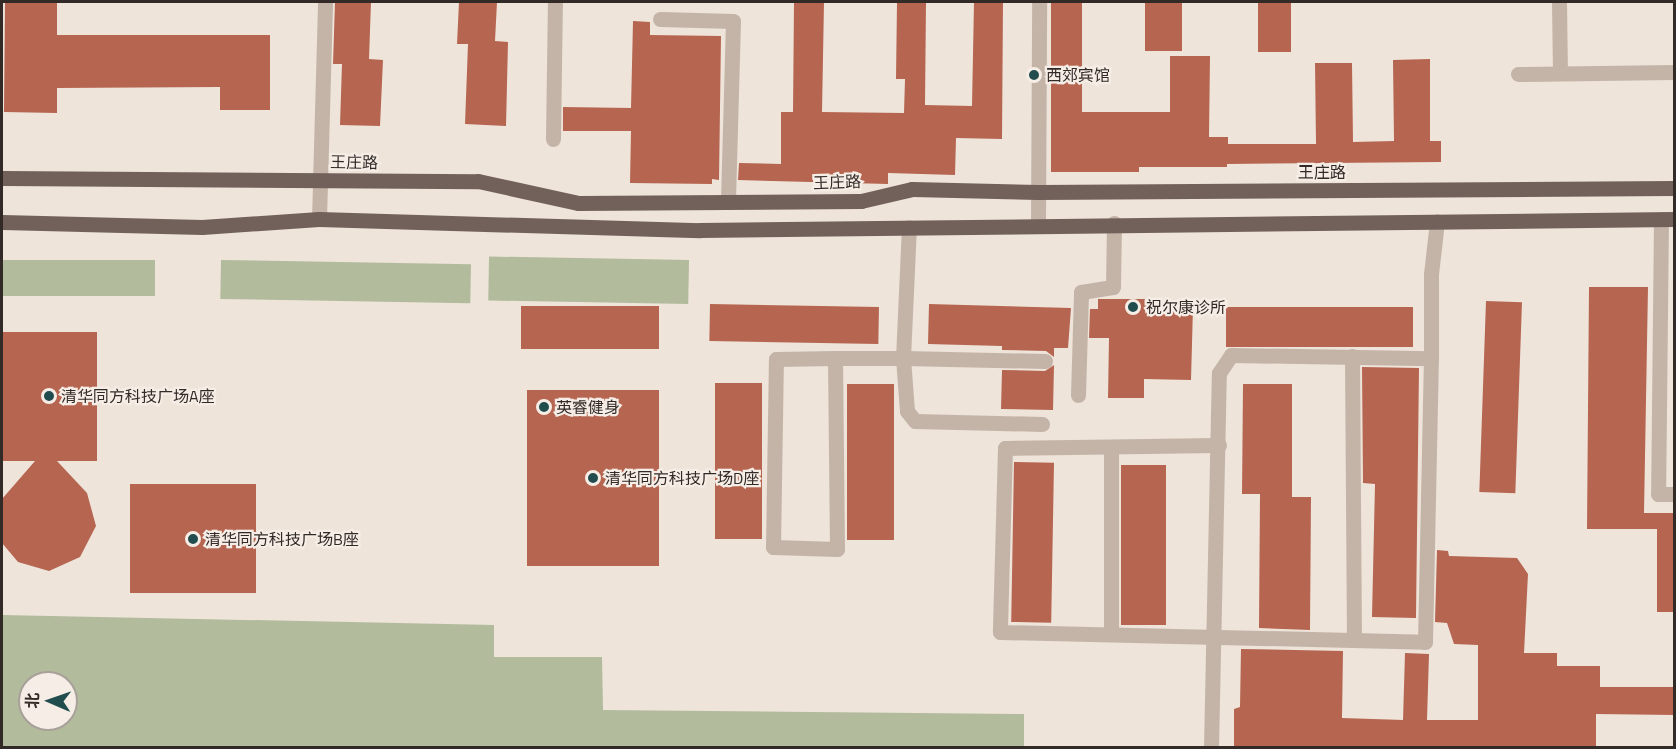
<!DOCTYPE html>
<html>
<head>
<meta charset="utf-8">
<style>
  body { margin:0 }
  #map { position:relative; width:1676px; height:749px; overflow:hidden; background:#eee4da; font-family:"Titillium Web","Noto Sans SC",sans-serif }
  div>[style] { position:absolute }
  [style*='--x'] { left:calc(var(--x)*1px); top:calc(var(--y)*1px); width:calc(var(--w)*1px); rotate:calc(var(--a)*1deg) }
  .green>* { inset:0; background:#b2bb9c; transform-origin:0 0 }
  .building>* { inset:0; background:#b66550; transform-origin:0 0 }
  .minor>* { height:15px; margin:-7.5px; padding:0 7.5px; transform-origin:7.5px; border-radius:7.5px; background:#c4b4a8 }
  .major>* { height:15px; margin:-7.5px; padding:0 7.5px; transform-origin:7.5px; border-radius:7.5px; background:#72615a }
  .dots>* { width:16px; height:16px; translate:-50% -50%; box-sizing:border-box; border:3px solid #f6eee6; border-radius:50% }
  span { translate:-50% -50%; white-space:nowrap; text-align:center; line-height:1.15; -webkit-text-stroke:4.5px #f6eee6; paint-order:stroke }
  .poi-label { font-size:16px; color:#322a27 }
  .left { translate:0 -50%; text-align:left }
  .street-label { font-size:16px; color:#322a27 }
  .frame { position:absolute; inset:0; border:3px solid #322a27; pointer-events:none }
  .north { position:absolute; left:18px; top:671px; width:60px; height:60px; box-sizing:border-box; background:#f6eee6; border:2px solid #a8a09a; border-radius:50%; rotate:272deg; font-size:16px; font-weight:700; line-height:24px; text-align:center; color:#322a27 }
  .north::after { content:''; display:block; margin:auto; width:21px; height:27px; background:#224d4e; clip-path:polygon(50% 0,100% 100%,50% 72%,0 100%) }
</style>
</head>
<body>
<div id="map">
  <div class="green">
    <div style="left:2px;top:260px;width:153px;height:36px"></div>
    <div style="left:221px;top:260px;width:250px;height:39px;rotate:1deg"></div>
    <div style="left:689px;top:260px;width:44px;height:200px;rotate:91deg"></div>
    <div style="clip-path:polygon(evenodd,2px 615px,494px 625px,494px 657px,602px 657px,603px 710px,1024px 714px,1024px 747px,2px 747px,2px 615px,30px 683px,66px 683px,66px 719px,30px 719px,30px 683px)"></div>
  </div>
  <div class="building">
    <div style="clip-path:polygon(5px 2px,57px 2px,57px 35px,270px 35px,270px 110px,220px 110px,220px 87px,57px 88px,57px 113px,4px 112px)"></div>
    <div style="clip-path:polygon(335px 2px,371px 2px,369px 59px,383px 60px,380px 126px,340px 125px,342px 64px,333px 64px)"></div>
    <div style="clip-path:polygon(459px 2px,497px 2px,495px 41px,508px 42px,506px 126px,465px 124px,468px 44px,457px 44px)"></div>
    <div style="clip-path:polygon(794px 2px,824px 2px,822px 112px,904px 113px,905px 79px,896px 79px,897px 2px,926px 2px,925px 105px,972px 106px,974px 2px,1003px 2px,1002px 139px,956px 138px,955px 175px,888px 173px,888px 184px,738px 180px,739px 163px,781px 164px,781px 112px,793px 112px)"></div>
    <div style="clip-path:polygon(1051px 2px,1082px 2px,1082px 112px,1170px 112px,1170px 56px,1210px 56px,1209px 137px,1228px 137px,1228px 144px,1316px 144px,1315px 63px,1352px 63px,1353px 142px,1394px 141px,1393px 60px,1430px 59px,1430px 141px,1441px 141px,1441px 162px,1227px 164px,1227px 167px,1139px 167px,1139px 172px,1051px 172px)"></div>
    <div style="left:1145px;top:2px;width:37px;height:49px"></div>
    <div style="left:1258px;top:2px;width:33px;height:50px"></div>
    <div style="clip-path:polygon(633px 21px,650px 22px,650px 35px,721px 36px,719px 180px,712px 179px,712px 184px,630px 183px,631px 131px,563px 131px,563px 107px,631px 108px)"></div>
    <div style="clip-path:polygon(1589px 287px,1648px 287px,1644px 513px,1674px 513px,1674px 612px,1657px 612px,1657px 529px,1587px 529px)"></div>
    <div style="clip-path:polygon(1098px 299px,1145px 299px,1145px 305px,1193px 307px,1191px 380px,1144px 379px,1144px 398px,1108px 398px,1109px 338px,1089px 338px,1090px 309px,1098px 309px)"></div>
    <div style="left:1486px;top:301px;width:36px;height:191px;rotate:2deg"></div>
    <div style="left:710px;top:304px;width:169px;height:37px;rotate:1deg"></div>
    <div style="clip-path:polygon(929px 304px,1071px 308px,1068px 348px,1054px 348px,1054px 357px,1046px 351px,1002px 350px,1002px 346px,928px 344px)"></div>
    <div style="left:521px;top:306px;width:138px;height:43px"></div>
    <div style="left:1226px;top:307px;width:187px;height:40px"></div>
    <div style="clip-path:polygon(2px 332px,97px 332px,97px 461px,57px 461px,87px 493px,96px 526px,80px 557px,49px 571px,18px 562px,2px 543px,2px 499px,35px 461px,2px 461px)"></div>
    <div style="clip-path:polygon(1054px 365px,1053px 410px,1001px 409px,1002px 370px,1045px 371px)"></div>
    <div style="clip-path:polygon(1362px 367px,1419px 368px,1416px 618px,1372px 617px,1375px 484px,1363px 483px)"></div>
    <div style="left:715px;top:383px;width:47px;height:156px"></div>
    <div style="left:847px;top:384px;width:47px;height:156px"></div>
    <div style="clip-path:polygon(1243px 384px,1292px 384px,1292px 497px,1311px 497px,1310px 630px,1259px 628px,1260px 494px,1242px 494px)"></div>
    <div style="left:527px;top:390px;width:132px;height:176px"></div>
    <div style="left:1014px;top:462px;width:40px;height:160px;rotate:1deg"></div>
    <div style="left:1121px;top:465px;width:45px;height:160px"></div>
    <div style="left:130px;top:484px;width:126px;height:109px"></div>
    <div style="clip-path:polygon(1437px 550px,1448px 551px,1449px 556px,1517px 558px,1528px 574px,1524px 653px,1557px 653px,1557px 666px,1600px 666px,1600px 687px,1674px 687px,1674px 715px,1596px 714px,1596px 747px,1234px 747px,1234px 709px,1240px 707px,1241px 649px,1343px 651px,1342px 718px,1403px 720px,1405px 653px,1429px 654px,1427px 720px,1478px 720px,1478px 645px,1454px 644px,1447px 623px,1435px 622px)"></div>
  </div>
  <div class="minor">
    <div style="--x:1559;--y:2;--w:71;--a:89.2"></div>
    <div style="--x:660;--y:19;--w:73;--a:1.6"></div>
    <div style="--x:733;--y:21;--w:181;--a:91.6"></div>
    <div style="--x:1518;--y:74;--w:156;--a:-0.7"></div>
    <div style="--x:553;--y:139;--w:137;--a:-89.2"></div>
    <div style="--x:319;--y:219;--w:217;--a:-88.4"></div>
    <div style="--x:1661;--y:219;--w:275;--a:90.6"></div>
    <div style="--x:1658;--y:494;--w:16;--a:0"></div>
    <div style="--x:1038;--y:223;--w:221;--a:-89.7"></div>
    <div style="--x:1352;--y:356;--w:284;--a:89.6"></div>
    <div style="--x:835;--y:358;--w:191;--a:89.4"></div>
    <div style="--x:837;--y:549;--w:64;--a:-178.2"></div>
    <div style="--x:773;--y:547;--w:188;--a:-89.1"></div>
    <div style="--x:776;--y:359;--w:59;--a:-1"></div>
    <div style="--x:835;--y:358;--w:68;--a:0"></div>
    <div style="--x:903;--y:358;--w:131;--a:-87.4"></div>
    <div style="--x:1078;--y:395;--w:103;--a:-88.3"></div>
    <div style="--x:1081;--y:292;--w:32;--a:-9"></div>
    <div style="--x:1113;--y:287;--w:64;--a:-89.1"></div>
    <div style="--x:1042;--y:424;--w:127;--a:-178.6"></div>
    <div style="--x:915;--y:421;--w:13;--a:-129"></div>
    <div style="--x:907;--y:411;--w:53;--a:-94.3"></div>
    <div style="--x:903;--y:358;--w:142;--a:1.2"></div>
    <div style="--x:1219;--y:445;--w:214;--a:179.2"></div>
    <div style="--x:1005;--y:448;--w:184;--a:91.6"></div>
    <div style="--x:1000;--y:632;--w:425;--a:1.3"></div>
    <div style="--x:1425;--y:642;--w:284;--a:-88.8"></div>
    <div style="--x:1111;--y:633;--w:186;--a:-90"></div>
    <div style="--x:1211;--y:748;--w:375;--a:-88.8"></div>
    <div style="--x:1219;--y:373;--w:22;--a:-56"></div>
    <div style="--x:1231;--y:355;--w:200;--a:0.9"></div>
    <div style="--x:1431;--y:358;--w:84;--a:-90"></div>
    <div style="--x:1431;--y:274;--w:53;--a:-83.5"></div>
  </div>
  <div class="major">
    <div style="--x:2;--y:178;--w:476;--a:0.4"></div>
    <div style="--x:478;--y:181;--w:102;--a:12.4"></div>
    <div style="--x:578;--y:203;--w:283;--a:-0.4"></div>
    <div style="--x:861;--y:201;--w:52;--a:-13.2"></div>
    <div style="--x:912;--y:189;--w:126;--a:1.4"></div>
    <div style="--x:1038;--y:192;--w:636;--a:-0.36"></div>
    <div style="--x:2;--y:222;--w:200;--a:1.4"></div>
    <div style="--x:202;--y:227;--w:117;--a:-3.9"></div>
    <div style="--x:319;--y:219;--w:381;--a:1.7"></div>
    <div style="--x:700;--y:230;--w:974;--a:-0.65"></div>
  </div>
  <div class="dots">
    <div style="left:1034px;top:75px;background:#224d4e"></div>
    <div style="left:1133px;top:307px;background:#224d4e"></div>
    <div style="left:49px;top:396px;background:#224d4e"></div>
    <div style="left:544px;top:407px;background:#224d4e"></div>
    <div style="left:593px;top:478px;background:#224d4e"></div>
    <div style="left:193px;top:539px;background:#224d4e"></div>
  </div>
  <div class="poi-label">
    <span class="left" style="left:1046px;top:75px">西郊宾馆</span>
    <span class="left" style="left:1146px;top:307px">祝尔康诊所</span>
    <span class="left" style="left:61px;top:396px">清华同方科技广场A座</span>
    <span class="left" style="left:556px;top:407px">英睿健身</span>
    <span class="left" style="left:605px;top:478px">清华同方科技广场D座</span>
    <span class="left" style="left:205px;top:539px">清华同方科技广场B座</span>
  </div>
  <div class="street-label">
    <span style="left:354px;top:162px;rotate:1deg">王庄路</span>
    <span style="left:1322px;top:172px">王庄路</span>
    <span style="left:837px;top:182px;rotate:-2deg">王庄路</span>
  </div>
  <div class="frame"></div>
  <div class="north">北</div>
</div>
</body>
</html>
